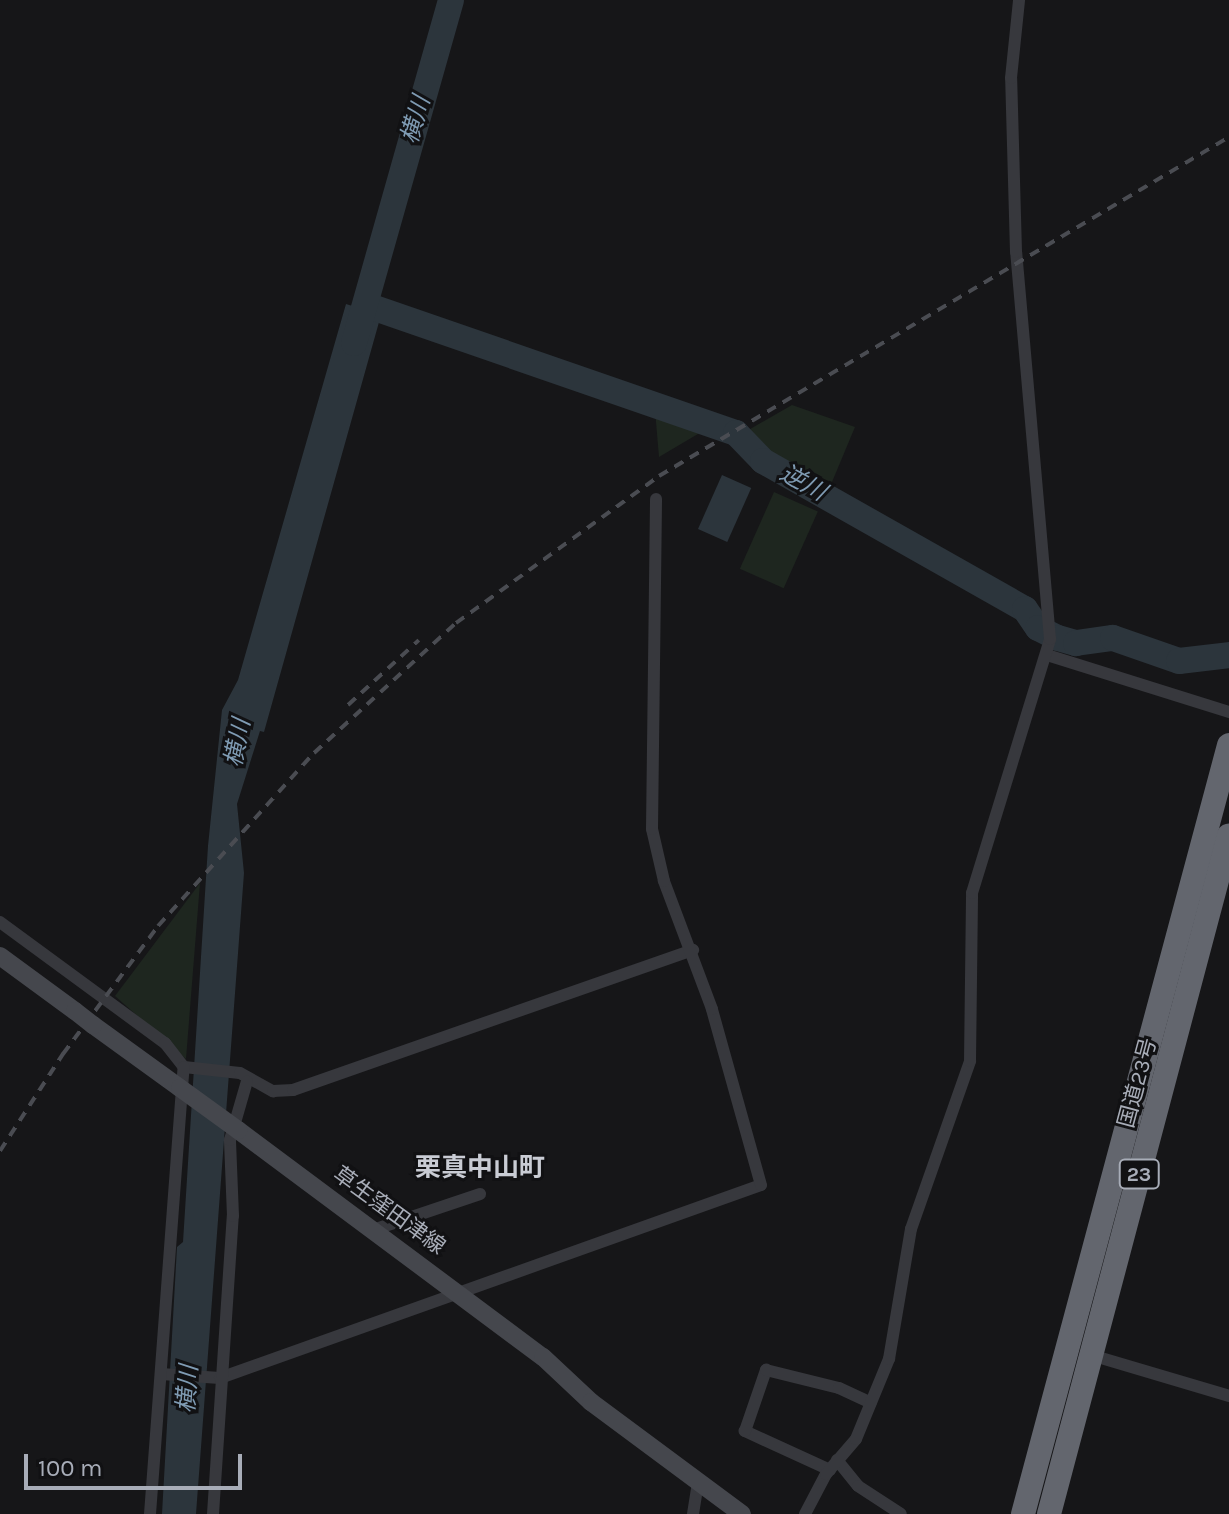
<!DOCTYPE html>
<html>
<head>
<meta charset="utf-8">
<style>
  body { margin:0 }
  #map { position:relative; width:1229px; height:1514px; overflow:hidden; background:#161618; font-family:Karla,"Noto Sans JP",sans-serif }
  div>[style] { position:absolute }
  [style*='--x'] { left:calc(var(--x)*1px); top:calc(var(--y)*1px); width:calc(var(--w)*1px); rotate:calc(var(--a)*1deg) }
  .green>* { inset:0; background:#1e261f; transform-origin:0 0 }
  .water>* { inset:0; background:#2c353c; transform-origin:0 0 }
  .river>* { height:26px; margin:-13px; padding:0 13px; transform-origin:13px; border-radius:13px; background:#2c353c }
  .street>* { height:12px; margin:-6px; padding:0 6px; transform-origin:6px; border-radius:6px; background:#37383d }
  .secondary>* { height:18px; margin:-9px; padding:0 9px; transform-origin:9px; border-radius:9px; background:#45474d }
  .highway>* { height:24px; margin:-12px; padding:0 12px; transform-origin:12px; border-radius:12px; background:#63666e }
  .rail>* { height:4px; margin-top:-2px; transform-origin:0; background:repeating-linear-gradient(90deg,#4a4c52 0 10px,transparent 0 18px) }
  .secondary-bridge>* { height:18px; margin:-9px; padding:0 9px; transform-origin:9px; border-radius:9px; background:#45474d }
  span { translate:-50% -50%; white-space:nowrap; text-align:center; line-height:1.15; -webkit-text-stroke:6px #111113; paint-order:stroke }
  .shield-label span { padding:2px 6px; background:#111113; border:2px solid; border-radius:6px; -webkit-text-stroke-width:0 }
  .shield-label { font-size:20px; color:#a8adb8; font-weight:700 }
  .street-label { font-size:22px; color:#a8adb8 }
  .water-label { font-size:24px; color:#7f9bb3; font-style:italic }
  .quarter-label { font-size:26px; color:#c9ccd4; font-weight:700 }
  .scale { position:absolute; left:24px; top:1454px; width:218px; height:36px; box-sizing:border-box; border:4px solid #a8adb8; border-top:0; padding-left:10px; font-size:24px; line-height:28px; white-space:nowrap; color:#a8adb8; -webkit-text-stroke:6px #111113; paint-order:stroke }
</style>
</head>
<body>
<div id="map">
  <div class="green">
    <div style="clip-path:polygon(792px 405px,855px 427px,832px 482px,769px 459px,745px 432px)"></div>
    <div style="clip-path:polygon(655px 410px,708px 428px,659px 457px)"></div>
    <div style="left:774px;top:492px;width:48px;height:84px;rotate:24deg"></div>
    <div style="clip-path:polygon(200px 883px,186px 1059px,115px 996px)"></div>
  </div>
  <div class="water">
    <div style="clip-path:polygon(346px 304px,381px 315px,264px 732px,260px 731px,237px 804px,244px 873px,196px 1514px,162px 1514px,177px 1247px,183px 1242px,208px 846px,222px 710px,238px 680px)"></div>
    <div style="left:722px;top:475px;width:32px;height:59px;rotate:24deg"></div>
  </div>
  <div class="river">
    <div style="--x:366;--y:305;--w:392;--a:19.1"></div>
    <div style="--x:736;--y:433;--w:39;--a:46"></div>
    <div style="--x:763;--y:461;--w:301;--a:29.5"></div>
    <div style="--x:1025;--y:609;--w:23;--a:56"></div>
    <div style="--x:1038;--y:628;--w:22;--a:27"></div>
    <div style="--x:1058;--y:638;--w:19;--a:16"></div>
    <div style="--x:1076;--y:643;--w:37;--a:-8"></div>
    <div style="--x:1113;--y:638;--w:70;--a:19.2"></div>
    <div style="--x:1179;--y:661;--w:50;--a:-6.8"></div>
    <div style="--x:354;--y:343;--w:356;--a:-74.2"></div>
  </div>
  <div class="street">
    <div style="--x:1047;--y:655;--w:191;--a:17.4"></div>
    <div style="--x:0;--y:922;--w:205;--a:36.3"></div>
    <div style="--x:165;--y:1043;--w:31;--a:52"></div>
    <div style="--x:184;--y:1067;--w:56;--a:6.1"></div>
    <div style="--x:240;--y:1073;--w:38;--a:29"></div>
    <div style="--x:273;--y:1091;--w:20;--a:-3"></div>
    <div style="--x:293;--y:1090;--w:424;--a:-19.3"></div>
    <div style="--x:373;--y:1230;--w:113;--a:-18.6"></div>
    <div style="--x:1091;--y:1355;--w:144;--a:16.5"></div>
    <div style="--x:161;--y:1374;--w:59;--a:3.9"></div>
    <div style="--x:220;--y:1378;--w:574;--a:-19.63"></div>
    <div style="--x:761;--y:1185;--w:183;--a:-105.6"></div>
    <div style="--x:712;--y:1009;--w:137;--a:-110.6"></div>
    <div style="--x:664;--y:881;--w:53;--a:-103"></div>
    <div style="--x:652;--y:829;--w:330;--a:-89.3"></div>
    <div style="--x:837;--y:1460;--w:33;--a:51"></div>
    <div style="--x:858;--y:1486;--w:51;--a:33.1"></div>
    <div style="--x:830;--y:1470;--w:94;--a:-155.4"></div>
    <div style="--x:745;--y:1431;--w:65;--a:-71"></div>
    <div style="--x:766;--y:1370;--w:75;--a:13.9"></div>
    <div style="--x:839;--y:1388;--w:35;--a:25"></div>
    <div style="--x:150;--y:1514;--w:448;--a:-85.7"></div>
    <div style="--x:213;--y:1514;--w:299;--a:-86.2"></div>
    <div style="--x:233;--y:1216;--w:76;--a:-92.3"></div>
    <div style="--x:230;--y:1140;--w:61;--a:-73.9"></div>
    <div style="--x:693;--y:1514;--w:33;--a:-81"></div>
    <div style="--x:805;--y:1514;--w:45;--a:-62.3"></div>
    <div style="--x:826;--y:1474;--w:46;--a:-49.4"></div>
    <div style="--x:856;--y:1439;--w:87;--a:-67.6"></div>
    <div style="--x:889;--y:1359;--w:132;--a:-80.4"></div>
    <div style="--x:911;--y:1229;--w:178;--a:-70.6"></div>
    <div style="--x:970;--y:1061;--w:168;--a:-89.3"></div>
    <div style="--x:972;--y:893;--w:266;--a:-72.9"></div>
    <div style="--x:1050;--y:639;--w:388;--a:-95"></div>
    <div style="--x:1016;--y:252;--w:174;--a:-91.6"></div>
    <div style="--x:1011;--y:78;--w:78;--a:-84.1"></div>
  </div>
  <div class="secondary">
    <div style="--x:0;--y:956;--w:93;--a:36.3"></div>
    <div style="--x:93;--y:1025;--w:107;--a:35.9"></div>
    <div style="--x:238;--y:1130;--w:380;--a:36.7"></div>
    <div style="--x:543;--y:1357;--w:66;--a:43.2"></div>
    <div style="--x:591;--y:1402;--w:188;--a:36.6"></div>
  </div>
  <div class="highway">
    <div style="--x:1023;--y:1514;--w:796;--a:-75"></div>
    <div style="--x:1049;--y:1514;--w:702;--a:-75.15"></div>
  </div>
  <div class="rail">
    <div style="--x:348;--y:705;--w:96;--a:-42.5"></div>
    <div style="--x:0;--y:1151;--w:116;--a:-57"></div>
    <div style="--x:63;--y:1054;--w:159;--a:-53.4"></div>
    <div style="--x:158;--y:926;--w:233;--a:-48"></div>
    <div style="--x:314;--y:753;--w:193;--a:-42.5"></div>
    <div style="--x:456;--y:623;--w:251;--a:-35.9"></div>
    <div style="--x:659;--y:476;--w:663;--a:-30.74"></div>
  </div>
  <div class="secondary-bridge">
    <div style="--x:75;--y:1011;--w:23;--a:38"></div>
    <div style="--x:180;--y:1088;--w:72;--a:35.9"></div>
  </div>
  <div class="shield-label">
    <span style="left:1139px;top:1174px">23</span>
  </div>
  <div class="street-label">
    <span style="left:1138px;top:1083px;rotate:-75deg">国道23号</span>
    <span style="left:389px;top:1211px;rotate:36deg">草生窪田津線</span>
  </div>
  <div class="water-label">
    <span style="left:416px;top:120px;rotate:-74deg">横川</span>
    <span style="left:803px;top:483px;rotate:29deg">逆川</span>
    <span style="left:238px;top:743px;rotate:-79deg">横川</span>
    <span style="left:188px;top:1389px;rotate:-86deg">横川</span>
  </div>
  <div class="quarter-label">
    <span style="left:480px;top:1168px">栗真中山町</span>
  </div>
  <div class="scale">100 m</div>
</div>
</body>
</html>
